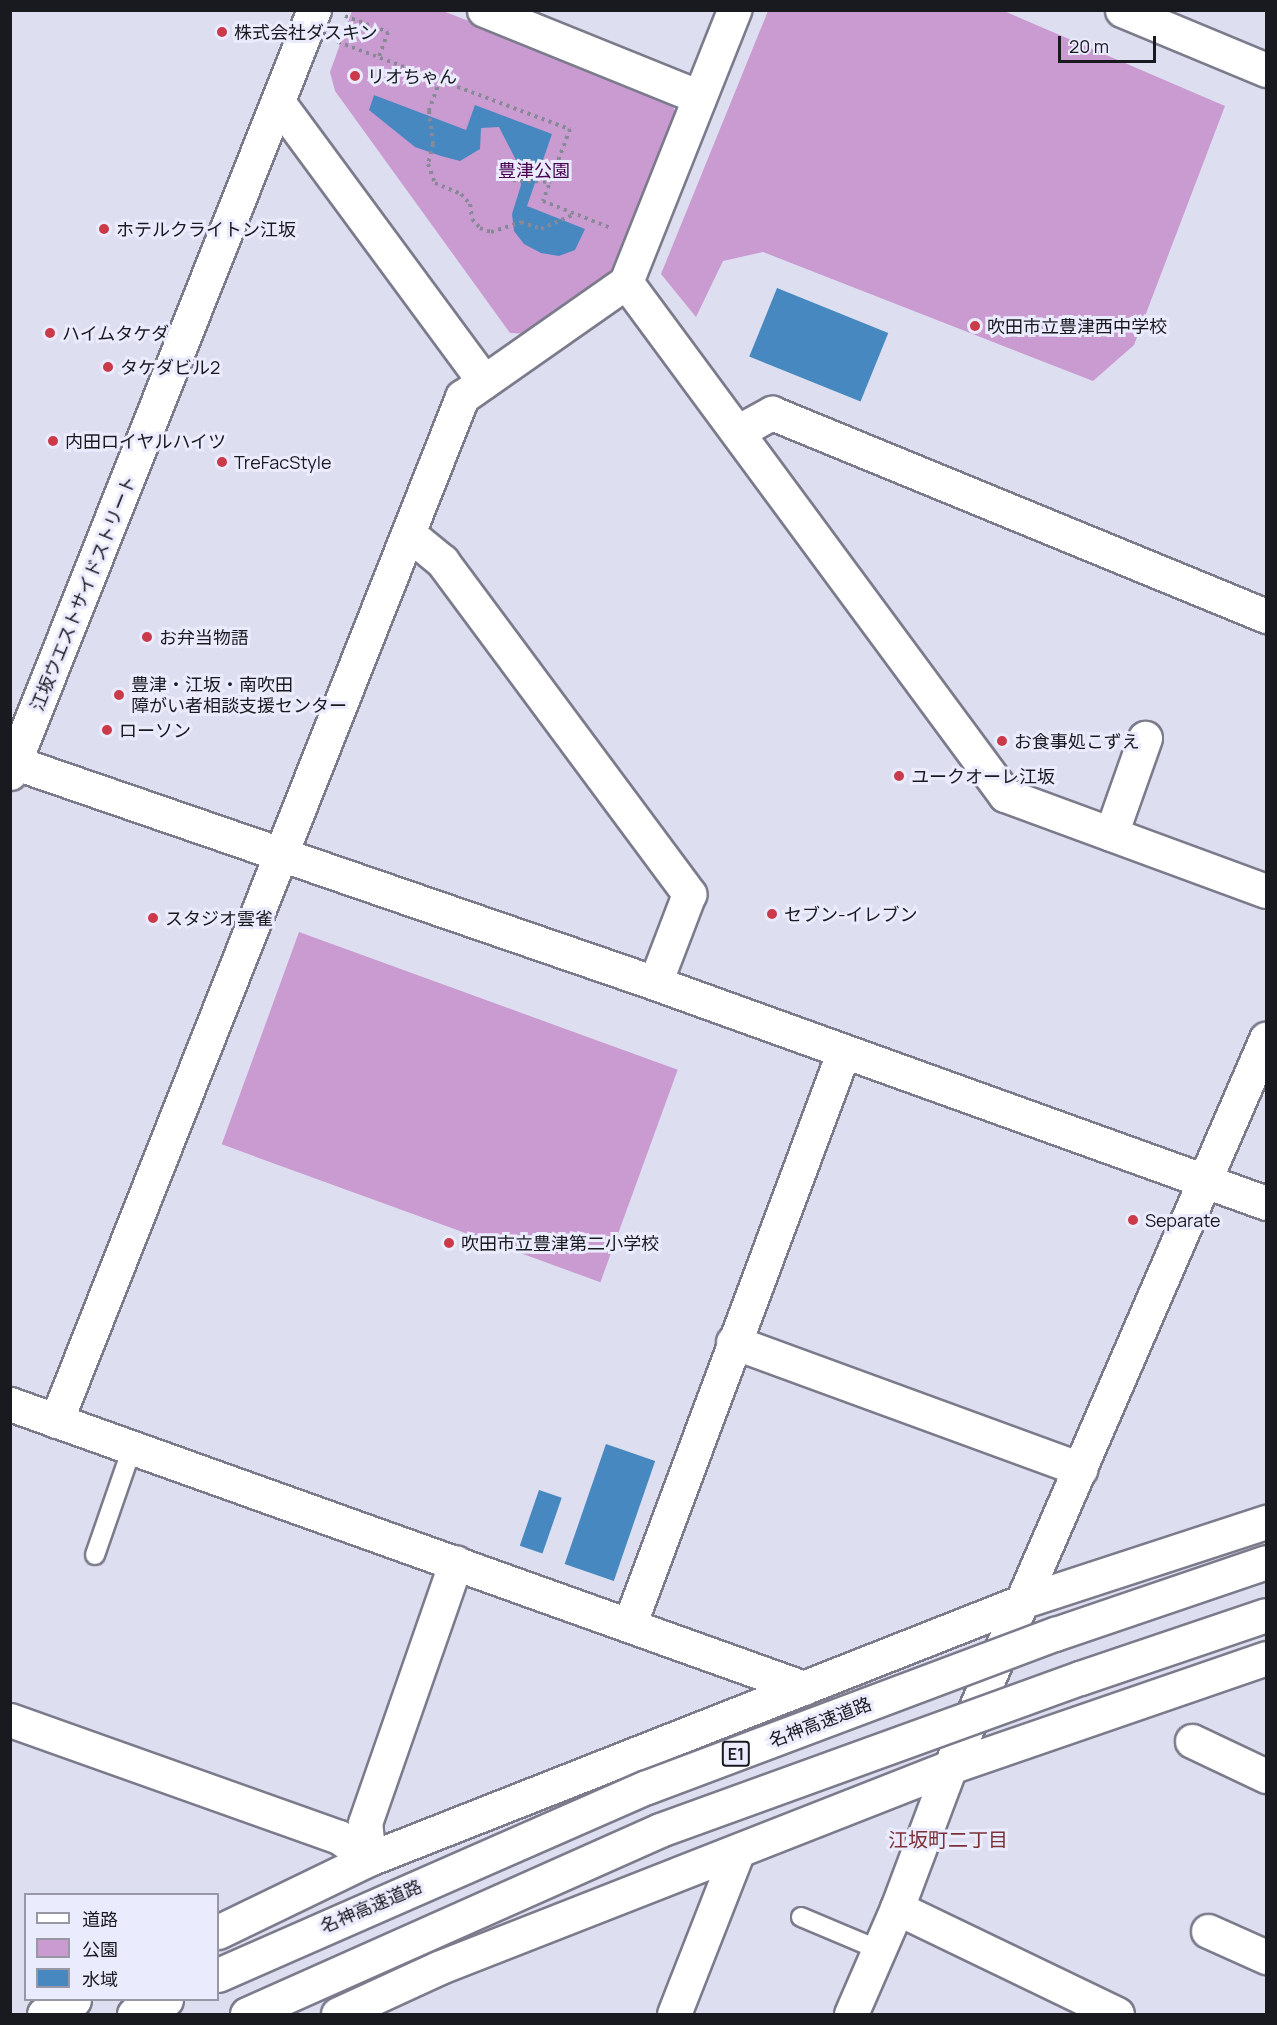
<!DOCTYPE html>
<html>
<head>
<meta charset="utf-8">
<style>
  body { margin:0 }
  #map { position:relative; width:1277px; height:2025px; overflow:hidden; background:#dddef0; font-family:Manrope,"Noto Sans JP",sans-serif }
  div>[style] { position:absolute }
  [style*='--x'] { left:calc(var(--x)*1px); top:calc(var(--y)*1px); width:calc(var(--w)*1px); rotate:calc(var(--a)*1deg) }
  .green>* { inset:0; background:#ca9bd1; transform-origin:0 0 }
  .water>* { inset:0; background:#4688bf; transform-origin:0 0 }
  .path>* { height:4px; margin-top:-2px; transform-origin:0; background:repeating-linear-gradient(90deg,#888996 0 3px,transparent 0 7.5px) }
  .roads { filter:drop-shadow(2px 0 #7b7b8c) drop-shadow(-2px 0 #7b7b8c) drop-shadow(0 2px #7b7b8c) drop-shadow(0 -2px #7b7b8c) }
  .service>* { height:18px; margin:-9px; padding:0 9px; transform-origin:9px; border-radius:9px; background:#fff }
  .minor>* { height:33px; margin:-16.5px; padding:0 16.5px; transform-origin:16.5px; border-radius:16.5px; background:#fff }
  .tertiary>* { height:33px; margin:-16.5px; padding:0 16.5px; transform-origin:16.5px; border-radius:16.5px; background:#fff }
  .motorway>* { height:33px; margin:-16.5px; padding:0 16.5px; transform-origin:16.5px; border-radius:16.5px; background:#fff }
  .bridges { filter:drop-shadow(2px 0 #7b7b8c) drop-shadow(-2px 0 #7b7b8c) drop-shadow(0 2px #7b7b8c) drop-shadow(0 -2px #7b7b8c) }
  .motorway-bridge>* { height:33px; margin:-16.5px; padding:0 16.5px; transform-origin:16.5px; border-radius:16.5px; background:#fff }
  .dots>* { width:16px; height:16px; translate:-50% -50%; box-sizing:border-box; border:3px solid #ebebfe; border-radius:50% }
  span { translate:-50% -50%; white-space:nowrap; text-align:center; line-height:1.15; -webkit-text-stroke:6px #ebebfe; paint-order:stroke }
  .shield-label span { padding:2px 4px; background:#ebebfe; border:2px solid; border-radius:4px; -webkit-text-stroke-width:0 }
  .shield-label { font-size:16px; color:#191920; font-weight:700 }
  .poi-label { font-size:18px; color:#191920 }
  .left { translate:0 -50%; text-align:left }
  .park-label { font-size:18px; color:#470051 }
  .street-label { font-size:18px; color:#191920 }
  .neighbourhood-label { font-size:20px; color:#7a3236 }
  .frame { position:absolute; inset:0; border:12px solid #191920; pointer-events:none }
  .legend { position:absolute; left:24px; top:1893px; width:195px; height:108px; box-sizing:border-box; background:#ebebfe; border:2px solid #9797a5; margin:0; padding:8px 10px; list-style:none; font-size:18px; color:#191920 }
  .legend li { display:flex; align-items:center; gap:12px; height:30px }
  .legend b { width:30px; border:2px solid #9797a5 }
  .scale { position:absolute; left:1058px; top:36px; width:98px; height:27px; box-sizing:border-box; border:3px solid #191920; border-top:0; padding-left:8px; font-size:18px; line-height:21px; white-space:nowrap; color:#191920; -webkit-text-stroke:4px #ebebfe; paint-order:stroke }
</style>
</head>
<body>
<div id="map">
  <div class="green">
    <div style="clip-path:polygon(352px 11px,443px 11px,669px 99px,680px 121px,621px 265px,531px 334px,510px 333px,335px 91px,330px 72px)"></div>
    <div style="clip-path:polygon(768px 11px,1004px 11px,1225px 106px,1134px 345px,1093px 381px,763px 252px,723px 261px,696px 317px,661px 274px)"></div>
    <div style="left:299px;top:932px;width:403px;height:226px;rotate:20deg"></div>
  </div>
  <div class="water">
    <div style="clip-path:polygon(374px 95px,466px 130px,475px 105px,552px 134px,527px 206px,585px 229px,575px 250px,559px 256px,541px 253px,524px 244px,514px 231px,512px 214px,521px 185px,518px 164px,499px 127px,481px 128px,480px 149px,460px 161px,441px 156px,415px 147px,369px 110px)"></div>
    <div style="left:777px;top:288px;width:120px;height:74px;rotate:22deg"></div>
    <div style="left:606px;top:1444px;width:52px;height:127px;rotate:19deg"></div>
    <div style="left:539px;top:1490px;width:24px;height:59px;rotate:19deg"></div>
  </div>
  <div class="path">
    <div style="--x:345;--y:16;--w:46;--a:20.4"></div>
    <div style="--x:388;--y:32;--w:27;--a:110"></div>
    <div style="--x:338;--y:42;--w:248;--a:20.6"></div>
    <div style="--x:570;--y:129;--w:77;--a:110.6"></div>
    <div style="--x:543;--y:201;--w:73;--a:21.7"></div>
    <div style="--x:440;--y:80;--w:33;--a:110"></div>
    <div style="--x:429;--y:111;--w:33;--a:83"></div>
    <div style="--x:433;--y:144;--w:21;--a:104"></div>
    <div style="--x:428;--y:164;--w:20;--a:70"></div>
    <div style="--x:435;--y:183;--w:28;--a:23"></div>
    <div style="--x:461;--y:194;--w:13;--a:48"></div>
    <div style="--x:470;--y:204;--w:15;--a:82"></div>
    <div style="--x:472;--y:219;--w:12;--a:48"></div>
    <div style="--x:480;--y:228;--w:12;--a:20"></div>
    <div style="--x:491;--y:232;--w:32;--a:-18"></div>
    <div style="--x:521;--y:222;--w:21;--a:19"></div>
    <div style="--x:541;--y:229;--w:36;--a:-24"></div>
    <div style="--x:513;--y:180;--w:38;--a:3"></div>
  </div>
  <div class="roads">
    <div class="service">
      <div style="--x:95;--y:1555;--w:113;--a:-70.9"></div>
      <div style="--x:801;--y:1917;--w:85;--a:22.9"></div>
    </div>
    <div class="minor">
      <div style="--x:484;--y:10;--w:232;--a:22"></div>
      <div style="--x:278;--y:102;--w:347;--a:53.6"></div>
      <div style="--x:626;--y:282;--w:638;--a:53.54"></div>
      <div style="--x:1005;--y:795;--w:278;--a:20.2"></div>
      <div style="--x:739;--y:431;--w:38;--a:-29"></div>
      <div style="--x:772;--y:413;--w:534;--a:22.34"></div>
      <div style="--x:409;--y:534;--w:43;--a:39.3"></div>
      <div style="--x:442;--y:561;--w:415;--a:53.4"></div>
      <div style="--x:689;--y:894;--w:95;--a:110.9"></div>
      <div style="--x:1111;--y:834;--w:102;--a:-70.5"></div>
      <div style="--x:733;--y:1342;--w:370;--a:20.1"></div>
      <div style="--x:10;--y:1404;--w:843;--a:19.68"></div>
      <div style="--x:56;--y:1421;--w:1102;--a:-68.37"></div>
      <div style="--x:462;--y:397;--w:200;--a:-35"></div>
      <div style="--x:626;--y:282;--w:293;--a:-68.3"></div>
      <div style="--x:630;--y:1623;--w:608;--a:-69.51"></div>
      <div style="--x:10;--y:1720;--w:349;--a:19.6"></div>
      <div style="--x:339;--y:1837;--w:37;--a:36"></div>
      <div style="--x:369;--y:1859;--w:36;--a:-96"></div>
      <div style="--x:365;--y:1823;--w:276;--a:-70.8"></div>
      <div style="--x:1192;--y:1741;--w:82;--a:25.3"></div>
      <div style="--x:897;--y:1908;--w:244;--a:25.7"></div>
      <div style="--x:1208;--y:1931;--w:64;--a:24.1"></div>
      <div style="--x:218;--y:1932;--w:168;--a:-25.8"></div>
      <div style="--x:369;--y:1859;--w:701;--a:-21.51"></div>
      <div style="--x:1021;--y:1602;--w:258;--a:-18.1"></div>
      <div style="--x:44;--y:2014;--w:33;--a:-25"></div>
      <div style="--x:338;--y:2014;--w:110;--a:-24.7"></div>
      <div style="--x:438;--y:1968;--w:550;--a:-21.43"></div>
      <div style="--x:950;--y:1767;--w:334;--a:-19"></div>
      <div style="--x:674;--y:2014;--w:175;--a:-68.6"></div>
      <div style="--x:851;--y:2014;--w:116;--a:-66.5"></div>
      <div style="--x:897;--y:1908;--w:151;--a:-69.4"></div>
      <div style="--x:950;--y:1767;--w:794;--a:-66.54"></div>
    </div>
    <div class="tertiary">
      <div style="--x:1122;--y:10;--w:156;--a:22.6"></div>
      <div style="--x:10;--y:761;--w:682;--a:18.99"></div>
      <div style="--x:655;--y:983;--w:649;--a:19.8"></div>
      <div style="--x:10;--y:773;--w:821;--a:-68.28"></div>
    </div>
    <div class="motorway">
      <div style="--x:134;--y:2014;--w:35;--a:-24"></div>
    </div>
  </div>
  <div class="bridges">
    <div class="motorway-bridge">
      <div style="--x:218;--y:1975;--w:468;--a:-23.7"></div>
      <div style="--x:647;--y:1787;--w:436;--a:-20.6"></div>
      <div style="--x:1055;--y:1634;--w:223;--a:-18.8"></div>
      <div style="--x:247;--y:2014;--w:452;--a:-24"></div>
      <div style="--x:660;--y:1830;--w:447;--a:-19.9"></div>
      <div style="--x:1080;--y:1678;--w:196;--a:-18.7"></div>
    </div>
  </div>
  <div class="dots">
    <div style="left:222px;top:32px;background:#ca3a49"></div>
    <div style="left:355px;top:76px;background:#ca3a49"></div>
    <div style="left:104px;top:229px;background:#ca3a49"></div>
    <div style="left:975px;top:326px;background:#ca3a49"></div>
    <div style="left:50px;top:333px;background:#ca3a49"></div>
    <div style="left:108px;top:367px;background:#ca3a49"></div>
    <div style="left:53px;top:441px;background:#ca3a49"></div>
    <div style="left:222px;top:462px;background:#ca3a49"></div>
    <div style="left:147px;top:637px;background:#ca3a49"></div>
    <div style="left:119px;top:695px;background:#ca3a49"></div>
    <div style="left:107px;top:730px;background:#ca3a49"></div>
    <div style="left:1002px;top:741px;background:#ca3a49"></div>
    <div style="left:899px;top:776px;background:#ca3a49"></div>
    <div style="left:772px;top:914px;background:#ca3a49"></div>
    <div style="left:153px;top:918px;background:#ca3a49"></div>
    <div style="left:1133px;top:1220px;background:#ca3a49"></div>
    <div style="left:449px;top:1243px;background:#ca3a49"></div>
  </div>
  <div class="shield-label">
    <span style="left:736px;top:1754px">E1</span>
  </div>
  <div class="poi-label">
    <span class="left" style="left:234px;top:32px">株式会社ダスキン</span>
    <span class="left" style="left:367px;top:76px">リオちゃん</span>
    <span class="left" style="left:116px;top:229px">ホテルクライトン江坂</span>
    <span class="left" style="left:987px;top:326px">吹田市立豊津西中学校</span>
    <span class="left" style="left:62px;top:333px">ハイムタケダ</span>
    <span class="left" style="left:120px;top:367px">タケダビル2</span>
    <span class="left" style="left:65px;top:441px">内田ロイヤルハイツ</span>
    <span class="left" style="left:234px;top:462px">TreFacStyle</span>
    <span class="left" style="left:159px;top:637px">お弁当物語</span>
    <span class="left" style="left:131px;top:695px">豊津・江坂・南吹田<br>障がい者相談支援センター</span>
    <span class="left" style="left:119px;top:730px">ローソン</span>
    <span class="left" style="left:1014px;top:741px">お食事処こずえ</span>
    <span class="left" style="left:911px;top:776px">ユークオーレ江坂</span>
    <span class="left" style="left:784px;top:914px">セブン-イレブン</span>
    <span class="left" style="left:165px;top:918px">スタジオ雲雀</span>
    <span class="left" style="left:1145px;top:1220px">Separate</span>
    <span class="left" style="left:461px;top:1243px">吹田市立豊津第二小学校</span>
  </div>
  <div class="park-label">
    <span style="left:534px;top:170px">豊津公園</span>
  </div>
  <div class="street-label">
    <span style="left:83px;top:593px;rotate:-68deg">江坂ウエストサイドストリート</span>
    <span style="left:820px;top:1722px;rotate:-21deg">名神高速道路</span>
    <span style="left:371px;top:1906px;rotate:-23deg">名神高速道路</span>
  </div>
  <div class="neighbourhood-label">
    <span style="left:948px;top:1839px">江坂町二丁目</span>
  </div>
  <div class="frame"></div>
  <ul class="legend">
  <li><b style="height:8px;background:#fff"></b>道路</li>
  <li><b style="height:16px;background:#ca9bd1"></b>公園</li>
  <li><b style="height:16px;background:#4688bf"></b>水域</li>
  </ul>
  <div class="scale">20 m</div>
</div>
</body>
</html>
